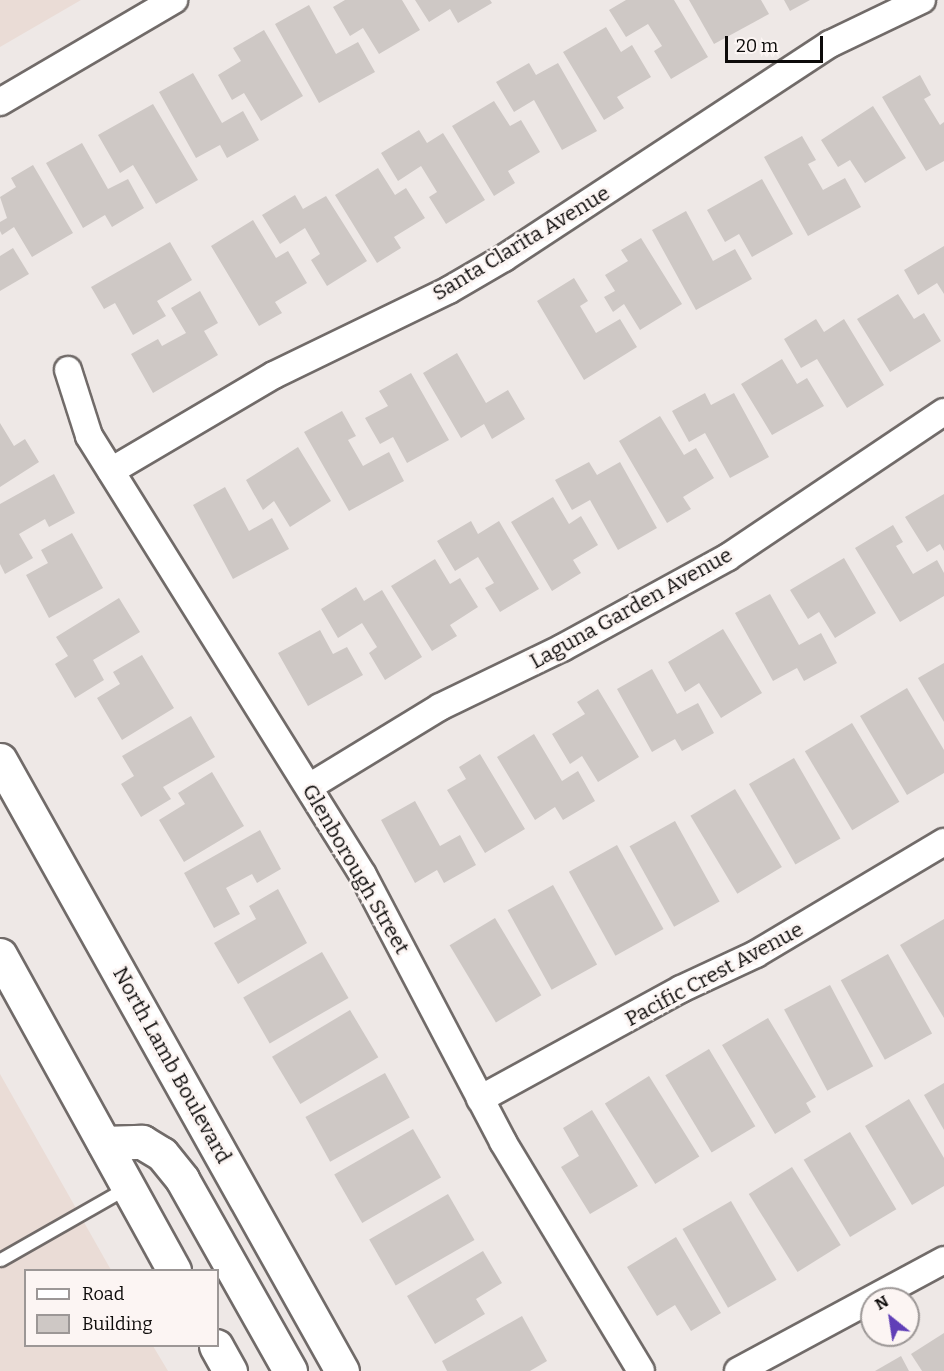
<!DOCTYPE html>
<html>
<head>
<meta charset="utf-8">
<style>
  body { margin:0 }
  #map { position:relative; width:944px; height:1371px; overflow:hidden; background:#eee8e6; font-family:Bitter,serif }
  div>[style] { position:absolute }
  [style*='--x'] { left:calc(var(--x)*1px); top:calc(var(--y)*1px); width:calc(var(--w)*1px); rotate:calc(var(--a)*1deg) }
  .built>* { inset:0; background:#eadcd6 }
  .building>* { inset:0; background:#cec8c5; transform-origin:0 0 }
  .roads { filter:drop-shadow(2px 0 #716b69) drop-shadow(-2px 0 #716b69) drop-shadow(0 2px #716b69) drop-shadow(0 -2px #716b69) }
  .service>* { height:12px; margin:-6px; padding:0 6px; transform-origin:6px; border-radius:6px; background:#fff }
  .minor>* { height:26px; margin:-13px; padding:0 13px; transform-origin:13px; border-radius:13px; background:#fff }
  .secondary>* { height:33px; margin:-16.5px; padding:0 16.5px; transform-origin:16.5px; border-radius:16.5px; background:#fff }
  span { translate:-50% -50%; white-space:nowrap; text-align:center; line-height:1.15; -webkit-text-stroke:5px #fcf5f3; paint-order:stroke }
  .street-label { font-size:21px; color:#0d0b0a }
  .legend { position:absolute; left:24px; top:1269px; width:195px; height:78px; box-sizing:border-box; background:#fcf5f3; border:2px solid #9c9796; margin:0; padding:8px 10px; list-style:none; font-size:18px; color:#0d0b0a }
  .legend li { display:flex; align-items:center; gap:12px; height:30px }
  .legend b { width:30px; border:2px solid #9c9796 }
  .north { position:absolute; left:860px; top:1287px; width:60px; height:60px; box-sizing:border-box; background:#fcf5f3; border:2px solid #9c9796; border-radius:50%; rotate:330deg; font-size:16px; font-weight:700; line-height:24px; text-align:center; color:#0d0b0a }
  .north::after { content:''; display:block; margin:auto; width:21px; height:27px; background:#603fb7; clip-path:polygon(50% 0,100% 100%,50% 72%,0 100%) }
  .scale { position:absolute; left:725px; top:36px; width:98px; height:27px; box-sizing:border-box; border:3px solid #0d0b0a; border-top:0; padding-left:8px; font-size:18px; line-height:21px; white-space:nowrap; color:#0d0b0a; -webkit-text-stroke:4px #fcf5f3; paint-order:stroke }
</style>
</head>
<body>
<div id="map">
  <div class="built">
    <div style="clip-path:polygon(0 0,81px 0,0 47px)"></div>
    <div style="clip-path:polygon(0 1074px,111px 1270px,26px 1270px,26px 1346px,153px 1346px,168px 1371px,0 1371px)"></div>
  </div>
  <div class="building">
    <div style="clip-path:polygon(345px 0,402px 0,420px 30px,379px 54px,363px 28px,350px 36px,333px 7px)"></div>
    <div style="clip-path:polygon(415px 0,490px 0,492px 3px,458px 23px,450px 9px,429px 22px)"></div>
    <div style="clip-path:polygon(626px 0,674px 0,708px 57px,671px 79px,654px 51px,662px 46px,648px 24px,626px 37px,609px 10px)"></div>
    <div style="clip-path:polygon(689px 0,761px 0,769px 14px,714px 44px)"></div>
    <div style="clip-path:polygon(784px 0,810px 0,790px 11px)"></div>
    <div style="clip-path:polygon(309px 5px,336px 54px,358px 42px,375px 72px,319px 103px,275px 24px)"></div>
    <div style="clip-path:polygon(606px 27px,621px 52px,632px 45px,651px 77px,617px 97px,624px 108px,604px 120px,563px 52px)"></div>
    <div style="clip-path:polygon(264px 30px,303px 96px,261px 121px,244px 93px,232px 100px,218px 75px,241px 61px,233px 48px)"></div>
    <div style="clip-path:polygon(529px 63px,536px 75px,558px 63px,597px 131px,562px 150px,534px 100px,514px 112px,496px 82px)"></div>
    <div style="clip-path:polygon(193px 73px,222px 123px,243px 111px,259px 140px,227px 158px,220px 145px,196px 158px,159px 92px)"></div>
    <div style="clip-path:polygon(920px 75px,931px 95px,924px 99px,940px 125px,944px 122px,944px 161px,926px 171px,882px 97px)"></div>
    <div style="clip-path:polygon(494px 101px,510px 126px,521px 120px,540px 152px,508px 171px,515px 183px,494px 196px,452px 126px)"></div>
    <div style="clip-path:polygon(153px 104px,198px 180px,156px 204px,133px 165px,120px 173px,98px 135px)"></div>
    <div style="clip-path:polygon(873px 106px,906px 158px,865px 183px,850px 160px,838px 167px,821px 140px)"></div>
    <div style="clip-path:polygon(419px 130px,427px 143px,443px 133px,485px 200px,446px 224px,429px 197px,437px 192px,421px 166px,398px 181px,381px 153px)"></div>
    <div style="clip-path:polygon(802px 136px,816px 160px,808px 164px,823px 190px,845px 178px,861px 207px,808px 236px,764px 157px)"></div>
    <div style="clip-path:polygon(82px 143px,108px 189px,128px 179px,144px 208px,112px 227px,105px 215px,83px 228px,46px 163px)"></div>
    <div style="clip-path:polygon(33px 165px,73px 233px,32px 257px,14px 227px,2px 235px,0 231px,0 222px,7px 218px,0 197px,16px 187px,11px 178px)"></div>
    <div style="clip-path:polygon(378px 168px,395px 195px,406px 188px,425px 218px,394px 237px,401px 248px,377px 263px,335px 195px)"></div>
    <div style="clip-path:polygon(762px 179px,793px 234px,752px 257px,739px 234px,725px 242px,707px 210px)"></div>
    <div style="clip-path:polygon(295px 195px,303px 209px,326px 196px,367px 261px,327px 286px,311px 260px,320px 254px,305px 228px,280px 244px,262px 215px)"></div>
    <div style="clip-path:polygon(686px 211px,713px 261px,735px 249px,752px 279px,696px 310px,652px 230px)"></div>
    <div style="clip-path:polygon(253px 220px,276px 258px,288px 251px,307px 283px,275px 302px,282px 313px,259px 326px,211px 246px)"></div>
    <div style="clip-path:polygon(641px 238px,682px 304px,640px 330px,624px 304px,613px 312px,604px 297px,615px 291px,605px 275px,628px 261px,621px 250px)"></div>
    <div style="clip-path:polygon(170px 242px,192px 280px,157px 301px,166px 316px,133px 335px,115px 303px,104px 309px,91px 287px)"></div>
    <div style="clip-path:polygon(944px 246px,944px 294px,937px 283px,918px 295px,904px 270px)"></div>
    <div style="clip-path:polygon(13px 248px,29px 274px,0 291px,0 256px)"></div>
    <div style="clip-path:polygon(574px 278px,588px 301px,580px 306px,596px 333px,620px 319px,637px 347px,584px 380px,537px 301px)"></div>
    <div style="clip-path:polygon(200px 291px,218px 323px,204px 331px,218px 355px,153px 393px,131px 354px,158px 339px,162px 346px,186px 333px,171px 308px)"></div>
    <div style="clip-path:polygon(898px 294px,914px 319px,924px 313px,941px 341px,890px 372px,857px 319px)"></div>
    <div style="clip-path:polygon(816px 319px,824px 332px,844px 319px,884px 385px,847px 408px,817px 359px,801px 368px,784px 339px)"></div>
    <div style="clip-path:polygon(457px 353px,486px 403px,508px 390px,525px 419px,492px 439px,484px 424px,461px 438px,423px 373px)"></div>
    <div style="clip-path:polygon(782px 359px,797px 384px,807px 378px,824px 406px,772px 435px,741px 384px)"></div>
    <div style="clip-path:polygon(411px 373px,449px 440px,407px 463px,393px 437px,380px 444px,365px 418px,388px 406px,379px 391px)"></div>
    <div style="clip-path:polygon(705px 393px,711px 405px,734px 393px,769px 457px,730px 478px,705px 433px,689px 442px,672px 411px)"></div>
    <div style="clip-path:polygon(342px 411px,356px 436px,348px 440px,363px 466px,389px 452px,404px 481px,349px 511px,304px 432px)"></div>
    <div style="clip-path:polygon(660px 416px,684px 455px,696px 448px,714px 478px,683px 497px,691px 509px,667px 523px,619px 441px)"></div>
    <div style="clip-path:polygon(0 423px,14px 446px,25px 439px,39px 462px,0 487px)"></div>
    <div style="clip-path:polygon(298px 447px,331px 501px,290px 527px,274px 501px,263px 510px,246px 480px)"></div>
    <div style="clip-path:polygon(589px 462px,597px 475px,620px 462px,657px 528px,618px 550px,590px 500px,572px 510px,555px 480px)"></div>
    <div style="clip-path:polygon(54px 474px,75px 513px,49px 527px,45px 519px,19px 534px,33px 558px,5px 574px,0 564px,0 504px)"></div>
    <div style="clip-path:polygon(225px 487px,249px 531px,272px 518px,289px 549px,233px 579px,193px 505px)"></div>
    <div style="clip-path:polygon(944px 494px,944px 551px,940px 544px,927px 552px,905px 517px)"></div>
    <div style="clip-path:polygon(553px 497px,569px 524px,581px 516px,598px 545px,573px 560px,581px 573px,552px 591px,511px 522px)"></div>
    <div style="clip-path:polygon(471px 521px,478px 534px,499px 521px,539px 589px,500px 612px,485px 588px,494px 583px,478px 557px,455px 571px,437px 541px)"></div>
    <div style="clip-path:polygon(893px 525px,903px 542px,896px 546px,913px 574px,937px 560px,944px 573px,944px 596px,900px 622px,855px 548px)"></div>
    <div style="clip-path:polygon(72px 533px,103px 588px,49px 618px,26px 575px,48px 563px,41px 550px)"></div>
    <div style="clip-path:polygon(844px 558px,876px 613px,835px 638px,819px 612px,808px 619px,790px 590px)"></div>
    <div style="clip-path:polygon(435px 559px,450px 584px,460px 578px,478px 607px,450px 625px,457px 636px,432px 651px,391px 586px)"></div>
    <div style="clip-path:polygon(356px 587px,364px 601px,382px 590px,422px 657px,385px 680px,369px 653px,377px 647px,362px 623px,338px 638px,321px 609px)"></div>
    <div style="clip-path:polygon(770px 594px,799px 645px,821px 633px,837px 663px,804px 681px,797px 668px,773px 681px,735px 613px)"></div>
    <div style="clip-path:polygon(119px 598px,140px 632px,93px 660px,104px 680px,75px 698px,55px 664px,68px 656px,56px 637px)"></div>
    <div style="clip-path:polygon(723px 629px,762px 693px,721px 718px,699px 683px,685px 692px,668px 662px)"></div>
    <div style="clip-path:polygon(320px 630px,333px 654px,347px 647px,363px 675px,308px 706px,278px 653px)"></div>
    <div style="clip-path:polygon(142px 655px,174px 708px,122px 740px,97px 698px,120px 684px,113px 672px)"></div>
    <div style="clip-path:polygon(944px 663px,944px 722px,918px 678px)"></div>
    <div style="clip-path:polygon(652px 669px,677px 714px,698px 703px,714px 733px,682px 751px,675px 739px,652px 752px,617px 689px)"></div>
    <div style="clip-path:polygon(907px 688px,944px 750px,944px 773px,907px 795px,860px 716px)"></div>
    <div style="clip-path:polygon(598px 689px,639px 757px,598px 782px,582px 756px,570px 764px,552px 734px,585px 714px,577px 702px)"></div>
    <div style="clip-path:polygon(191px 716px,215px 757px,163px 787px,171px 799px,141px 817px,121px 784px,134px 776px,122px 756px)"></div>
    <div style="left:852px;top:723px;width:92px;height:55px;rotate:59deg"></div>
    <div style="clip-path:polygon(534px 734px,562px 781px,578px 771px,595px 801px,563px 820px,555px 807px,535px 820px,497px 757px)"></div>
    <div style="clip-path:polygon(480px 754px,525px 829px,485px 853px,447px 790px,466px 779px,459px 767px)"></div>
    <div style="left:794px;top:758px;width:93px;height:52px;rotate:60deg"></div>
    <div style="clip-path:polygon(212px 772px,244px 826px,184px 862px,159px 820px,185px 804px,178px 793px)"></div>
    <div style="left:735px;top:789px;width:91px;height:52px;rotate:59deg"></div>
    <div style="clip-path:polygon(415px 801px,440px 846px,460px 835px,476px 865px,444px 883px,437px 870px,415px 883px,381px 820px)"></div>
    <div style="left:675px;top:821px;width:92px;height:52px;rotate:61deg"></div>
    <div style="clip-path:polygon(260px 830px,281px 869px,257px 883px,252px 874px,226px 888px,240px 914px,214px 928px,184px 873px)"></div>
    <div style="left:617px;top:845px;width:96px;height:55px;rotate:61deg"></div>
    <div style="left:553px;top:885px;width:91px;height:52px;rotate:61deg"></div>
    <div style="clip-path:polygon(278px 889px,307px 943px,238px 984px,214px 943px,256px 919px,249px 906px)"></div>
    <div style="left:495px;top:918px;width:90px;height:53px;rotate:59deg"></div>
    <div style="clip-path:polygon(944px 919px,944px 1018px,900px 945px)"></div>
    <div style="left:322px;top:952px;width:53px;height:91px;rotate:60deg"></div>
    <div style="left:888px;top:954px;width:91px;height:54px;rotate:61deg"></div>
    <div style="left:830px;top:985px;width:92px;height:52px;rotate:62deg"></div>
    <div style="left:350px;top:1010px;width:55px;height:91px;rotate:59deg"></div>
    <div style="clip-path:polygon(768px 1018px,816px 1097px,806px 1103px,811px 1112px,775px 1134px,722px 1045px)"></div>
    <div style="left:709px;top:1049px;width:90px;height:51px;rotate:59deg"></div>
    <div style="left:385px;top:1073px;width:51px;height:91px;rotate:61deg"></div>
    <div style="left:649px;top:1076px;width:95px;height:52px;rotate:58deg"></div>
    <div style="clip-path:polygon(944px 1083px,944px 1130px,924px 1095px)"></div>
    <div style="clip-path:polygon(909px 1099px,944px 1158px,944px 1186px,912px 1205px,865px 1126px)"></div>
    <div style="clip-path:polygon(592px 1110px,638px 1186px,590px 1214px,561px 1167px,579px 1156px,563px 1128px)"></div>
    <div style="left:413px;top:1129px;width:56px;height:91px;rotate:60deg"></div>
    <div style="left:850px;top:1132px;width:90px;height:54px;rotate:59deg"></div>
    <div style="left:792px;top:1167px;width:92px;height:51px;rotate:58deg"></div>
    <div style="left:448px;top:1194px;width:53px;height:91px;rotate:60deg"></div>
    <div style="left:731px;top:1201px;width:91px;height:56px;rotate:60deg"></div>
    <div style="clip-path:polygon(676px 1237px,721px 1313px,691px 1331px,675px 1305px,657px 1316px,627px 1267px)"></div>
    <div style="clip-path:polygon(483px 1251px,502px 1283px,476px 1299px,485px 1314px,435px 1344px,407px 1296px)"></div>
    <div style="clip-path:polygon(522px 1316px,547px 1361px,530px 1371px,447px 1371px,442px 1361px)"></div>
    <div style="clip-path:polygon(944px 1333px,944px 1371px,922px 1371px,911px 1354px)"></div>
    <div style="clip-path:polygon(901px 1356px,909px 1371px,875px 1371px)"></div>
  </div>
  <div class="roads">
    <div class="service">
      <div style="--x:1;--y:1260;--w:145;--a:-29.7"></div>
    </div>
    <div class="minor">
      <div style="--x:0;--y:102;--w:202;--a:-30.4"></div>
      <div style="--x:68;--y:370;--w:69;--a:72.3"></div>
      <div style="--x:89;--y:436;--w:517;--a:58.03"></div>
      <div style="--x:363;--y:875;--w:301;--a:62.3"></div>
      <div style="--x:503;--y:1142;--w:267;--a:58.9"></div>
      <div style="--x:111;--y:471;--w:189;--a:-30.5"></div>
      <div style="--x:274;--y:375;--w:195;--a:-25.9"></div>
      <div style="--x:449;--y:290;--w:64;--a:-30.2"></div>
      <div style="--x:504;--y:258;--w:390;--a:-33.3"></div>
      <div style="--x:830;--y:44;--w:102;--a:-25.6"></div>
      <div style="--x:309;--y:787;--w:153;--a:-31.4"></div>
      <div style="--x:440;--y:707;--w:136;--a:-25.8"></div>
      <div style="--x:562;--y:648;--w:189;--a:-28.7"></div>
      <div style="--x:728;--y:557;--w:260;--a:-33.9"></div>
      <div style="--x:480;--y:1099;--w:229;--a:-28.7"></div>
      <div style="--x:681;--y:989;--w:83;--a:-25"></div>
      <div style="--x:756;--y:954;--w:219;--a:-30.8"></div>
      <div style="--x:738;--y:1371;--w:234;--a:-28.3"></div>
    </div>
    <div class="secondary">
      <div style="--x:0;--y:760;--w:700;--a:60.76"></div>
      <div style="--x:0;--y:955;--w:360;--a:61.1"></div>
      <div style="--x:104;--y:1143;--w:38;--a:-2"></div>
      <div style="--x:142;--y:1142;--w:23;--a:31"></div>
      <div style="--x:162;--y:1154;--w:32;--a:51"></div>
      <div style="--x:182;--y:1179;--w:220;--a:60.6"></div>
      <div style="--x:216;--y:1346;--w:29;--a:61"></div>
    </div>
  </div>
  <div class="street-label">
    <span style="left:521px;top:243px;rotate:-31deg">Santa Clarita Avenue</span>
    <span style="left:631px;top:608px;rotate:-29deg">Laguna Garden Avenue</span>
    <span style="left:356px;top:869px;rotate:60deg">Glenborough Street</span>
    <span style="left:714px;top:974px;rotate:-28deg">Pacific Crest Avenue</span>
    <span style="left:172px;top:1065px;rotate:61deg">North Lamb Boulevard</span>
  </div>
  <ul class="legend">
  <li><b style="height:8px;background:#fff"></b>Road</li>
  <li><b style="height:16px;background:#cec8c5"></b>Building</li>
  </ul>
  <div class="north">N</div>
  <div class="scale">20 m</div>
</div>
</body>
</html>
